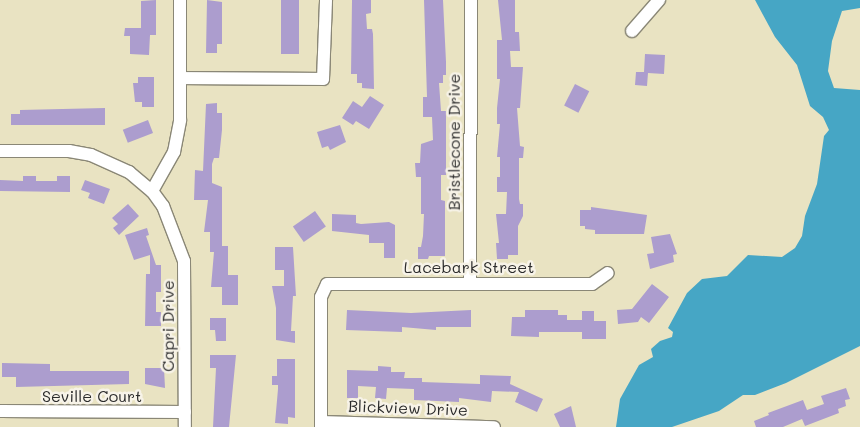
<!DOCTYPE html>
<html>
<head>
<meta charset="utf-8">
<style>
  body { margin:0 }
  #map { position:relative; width:860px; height:427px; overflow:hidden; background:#e9e3c2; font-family:Mali,sans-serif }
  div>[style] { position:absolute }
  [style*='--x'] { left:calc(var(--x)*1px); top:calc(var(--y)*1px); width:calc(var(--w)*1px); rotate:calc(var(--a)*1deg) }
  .water>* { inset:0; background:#46a6c5 }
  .building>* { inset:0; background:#ac9dce; transform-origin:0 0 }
  .roads { filter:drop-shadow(1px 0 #8a8776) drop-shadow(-1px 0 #8a8776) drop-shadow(0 1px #8a8776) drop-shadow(0 -1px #8a8776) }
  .minor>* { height:12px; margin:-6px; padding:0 6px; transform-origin:6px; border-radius:6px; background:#fff }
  span { translate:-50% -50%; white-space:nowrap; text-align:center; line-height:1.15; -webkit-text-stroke:5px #f7f3e8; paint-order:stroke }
  .street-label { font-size:16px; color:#2b2b2b }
</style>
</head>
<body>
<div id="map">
  <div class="water">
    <div style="clip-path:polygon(755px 0,860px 0,860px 8px,842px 11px,832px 41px,828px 71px,834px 88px,860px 90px,860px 346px,786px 383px,755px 395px,743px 395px,719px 411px,672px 427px,616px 427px,620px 399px,639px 365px,653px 357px,651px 349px,660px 341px,672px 337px,673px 332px,668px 328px,687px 293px,702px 279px,727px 276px,748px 255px,782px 257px,795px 248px,802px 236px,805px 216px,817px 184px,824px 136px,829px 130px,823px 117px,810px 106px,797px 65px,775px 37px)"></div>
  </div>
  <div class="building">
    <div style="clip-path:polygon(156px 0,156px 35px,150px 35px,149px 55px,130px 54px,130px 36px,124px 36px,125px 28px,141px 28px,141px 1px)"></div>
    <div style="clip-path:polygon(207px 0,222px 2px,222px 44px,217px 44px,217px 53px,206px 53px)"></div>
    <div style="left:281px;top:0;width:18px;height:54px"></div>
    <div style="clip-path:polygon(352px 0,371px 0,371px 13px,366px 14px,367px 29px,372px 29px,373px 34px,374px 89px,362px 88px,362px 83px,357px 83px,357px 74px,351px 74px)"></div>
    <div style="clip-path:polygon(424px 0,443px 0,446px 62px,446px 75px,443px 75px,443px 83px,439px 83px,441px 111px,446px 111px,446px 175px,441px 175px,441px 200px,445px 201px,445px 256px,429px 256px,428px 259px,418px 259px,418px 247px,421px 247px,423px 236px,424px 214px,421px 214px,421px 177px,416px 177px,415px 163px,420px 163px,421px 144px,433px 140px,432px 117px,423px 117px,423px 97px,427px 97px)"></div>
    <div style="clip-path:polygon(498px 0,515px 0,515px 32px,519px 32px,520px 51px,510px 51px,511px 67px,523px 67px,520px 108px,517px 108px,520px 146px,524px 147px,523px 158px,519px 158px,519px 199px,520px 204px,523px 204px,523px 216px,518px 226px,518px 255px,508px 255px,508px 259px,497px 259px,496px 243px,499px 243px,496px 214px,506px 214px,507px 192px,497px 192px,497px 177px,500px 177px,500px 157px,497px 157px,500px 124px,497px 124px,497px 108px,500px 79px,497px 79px,497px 40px,502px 40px)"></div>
    <div style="clip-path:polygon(645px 54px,665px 55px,664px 74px,648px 73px,647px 86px,635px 85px,636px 72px,644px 72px)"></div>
    <div style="clip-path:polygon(138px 77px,154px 77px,154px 107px,142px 107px,142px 102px,135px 102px,133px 83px,138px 83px)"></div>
    <div style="left:575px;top:84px;width:16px;height:24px;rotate:27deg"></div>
    <div style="clip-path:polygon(370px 96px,384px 105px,369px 129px,356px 121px,353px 125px,342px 118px,353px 101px,362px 107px)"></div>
    <div style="clip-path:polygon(217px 103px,217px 113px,222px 113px,222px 130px,219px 158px,214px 158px,212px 164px,212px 183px,222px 187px,222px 246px,228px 246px,228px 275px,238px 275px,238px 305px,222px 305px,222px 287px,211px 287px,214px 252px,210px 252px,210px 232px,204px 232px,208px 200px,194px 200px,195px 170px,203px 171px,206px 104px)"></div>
    <div style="clip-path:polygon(105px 108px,105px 125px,11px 125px,11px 114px,20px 114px,20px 110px)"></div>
    <div style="left:148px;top:120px;width:14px;height:27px;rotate:69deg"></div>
    <div style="clip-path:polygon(340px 125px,346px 142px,330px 150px,328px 146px,322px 148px,317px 132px)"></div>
    <div style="clip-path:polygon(23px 176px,36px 176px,36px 181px,57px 181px,57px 176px,70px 176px,70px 192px,0 191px,0 180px,23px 181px)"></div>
    <div style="clip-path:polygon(85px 180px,110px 189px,104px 204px,88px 198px,90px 193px,81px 190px)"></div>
    <div style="clip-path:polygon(128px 204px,139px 216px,119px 235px,113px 228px,118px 224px,112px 218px)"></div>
    <div style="clip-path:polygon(591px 207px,647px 215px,644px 234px,595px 234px,595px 230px,585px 229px,585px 226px,580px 226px,580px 210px,591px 210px)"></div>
    <div style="left:315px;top:211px;width:19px;height:27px;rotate:55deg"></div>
    <div style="clip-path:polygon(332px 214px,356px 215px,356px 223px,361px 224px,389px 222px,395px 225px,395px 258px,384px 258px,384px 243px,369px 243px,369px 235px,332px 231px)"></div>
    <div style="clip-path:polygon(147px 228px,149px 235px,146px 236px,156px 265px,161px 265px,161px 292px,156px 292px,156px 312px,161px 312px,161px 326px,145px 326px,146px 274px,150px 274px,150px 255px,134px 260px,125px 235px)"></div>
    <div style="clip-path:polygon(670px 234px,677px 254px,673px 255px,674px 262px,650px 269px,647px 254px,654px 253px,651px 237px)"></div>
    <div style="clip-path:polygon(275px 247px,293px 247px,296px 296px,293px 296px,291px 331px,295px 331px,295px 343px,276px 340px,276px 308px,272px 286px,284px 286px,284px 270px,275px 270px)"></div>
    <div style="clip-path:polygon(652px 284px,669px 297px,649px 323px,641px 317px,638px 322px,618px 324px,617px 310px,632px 309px)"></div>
    <div style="clip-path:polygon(347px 310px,411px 313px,471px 310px,471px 327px,436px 327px,436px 330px,402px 327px,402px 332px,346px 330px)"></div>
    <div style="clip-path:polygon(525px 310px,558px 310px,558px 315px,567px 315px,567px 320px,582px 320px,582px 311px,594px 311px,594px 321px,606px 321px,606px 339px,582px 339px,582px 332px,539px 332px,539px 337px,511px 336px,512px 317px,525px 317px)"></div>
    <div style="clip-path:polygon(210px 318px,226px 318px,226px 341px,216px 341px,215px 330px,210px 330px)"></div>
    <div style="clip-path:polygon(210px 355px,236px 355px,229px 427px,213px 427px,216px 368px,210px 368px)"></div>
    <div style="clip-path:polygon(277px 359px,295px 359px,295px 418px,288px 417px,288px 424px,275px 423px,278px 389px,278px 385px,272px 385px,272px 376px,277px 376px)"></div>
    <div style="clip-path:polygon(2px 363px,50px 364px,50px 371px,129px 371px,129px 384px,16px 387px,16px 377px,2px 377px)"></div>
    <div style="clip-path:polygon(378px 366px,391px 367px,391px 372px,405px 372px,404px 378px,422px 378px,422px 382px,480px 384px,480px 375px,511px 376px,510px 384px,543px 399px,537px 412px,515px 402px,519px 392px,492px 391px,491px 402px,459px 398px,459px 402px,414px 400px,414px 389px,387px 388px,386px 399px,375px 398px,376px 387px,358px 386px,358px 398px,347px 398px,347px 370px,378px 371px)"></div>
    <div style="clip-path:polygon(145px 368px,164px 368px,165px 388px,145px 384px)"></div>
    <div style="clip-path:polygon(846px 388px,850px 399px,845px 400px,846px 406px,838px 409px,839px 413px,805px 426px,802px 419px,783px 427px,756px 427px,754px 421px,769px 415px,768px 413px,803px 400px,807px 410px,824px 404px,821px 396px)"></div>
    <div style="clip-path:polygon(571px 406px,576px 427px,560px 427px,554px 414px)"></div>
  </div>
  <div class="roads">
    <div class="minor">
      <div style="--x:632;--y:31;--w:41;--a:-48.9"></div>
      <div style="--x:180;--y:78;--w:143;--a:0.4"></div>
      <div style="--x:323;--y:79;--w:79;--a:-87.8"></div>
      <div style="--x:0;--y:151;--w:69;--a:0"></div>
      <div style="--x:69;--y:151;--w:22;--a:10"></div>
      <div style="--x:91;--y:155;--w:42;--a:24.1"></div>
      <div style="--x:129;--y:172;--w:30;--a:40"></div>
      <div style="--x:152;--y:191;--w:19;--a:54"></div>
      <div style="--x:163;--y:206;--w:59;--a:69.1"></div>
      <div style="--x:184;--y:261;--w:166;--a:89.7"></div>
      <div style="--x:152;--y:191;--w:45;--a:-60.6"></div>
      <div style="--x:174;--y:152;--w:33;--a:-79"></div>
      <div style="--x:180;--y:120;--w:120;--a:-90"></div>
      <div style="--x:470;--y:284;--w:284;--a:-89.8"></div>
      <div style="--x:0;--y:411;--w:185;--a:0.3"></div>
      <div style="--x:321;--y:422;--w:173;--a:1.7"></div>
      <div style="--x:321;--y:427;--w:130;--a:-90"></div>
      <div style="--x:321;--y:297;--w:14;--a:-65"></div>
      <div style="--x:327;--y:284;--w:265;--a:0"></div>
      <div style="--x:592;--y:284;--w:19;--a:-35"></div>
    </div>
  </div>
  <div class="street-label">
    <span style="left:454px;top:142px;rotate:-90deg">Bristlecone Drive</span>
    <span style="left:469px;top:267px">Lacebark Street</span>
    <span style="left:168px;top:326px;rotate:-90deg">Capri Drive</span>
    <span style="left:92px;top:396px">Seville Court</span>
    <span style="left:408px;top:408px;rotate:2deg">Blickview Drive</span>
  </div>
</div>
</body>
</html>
